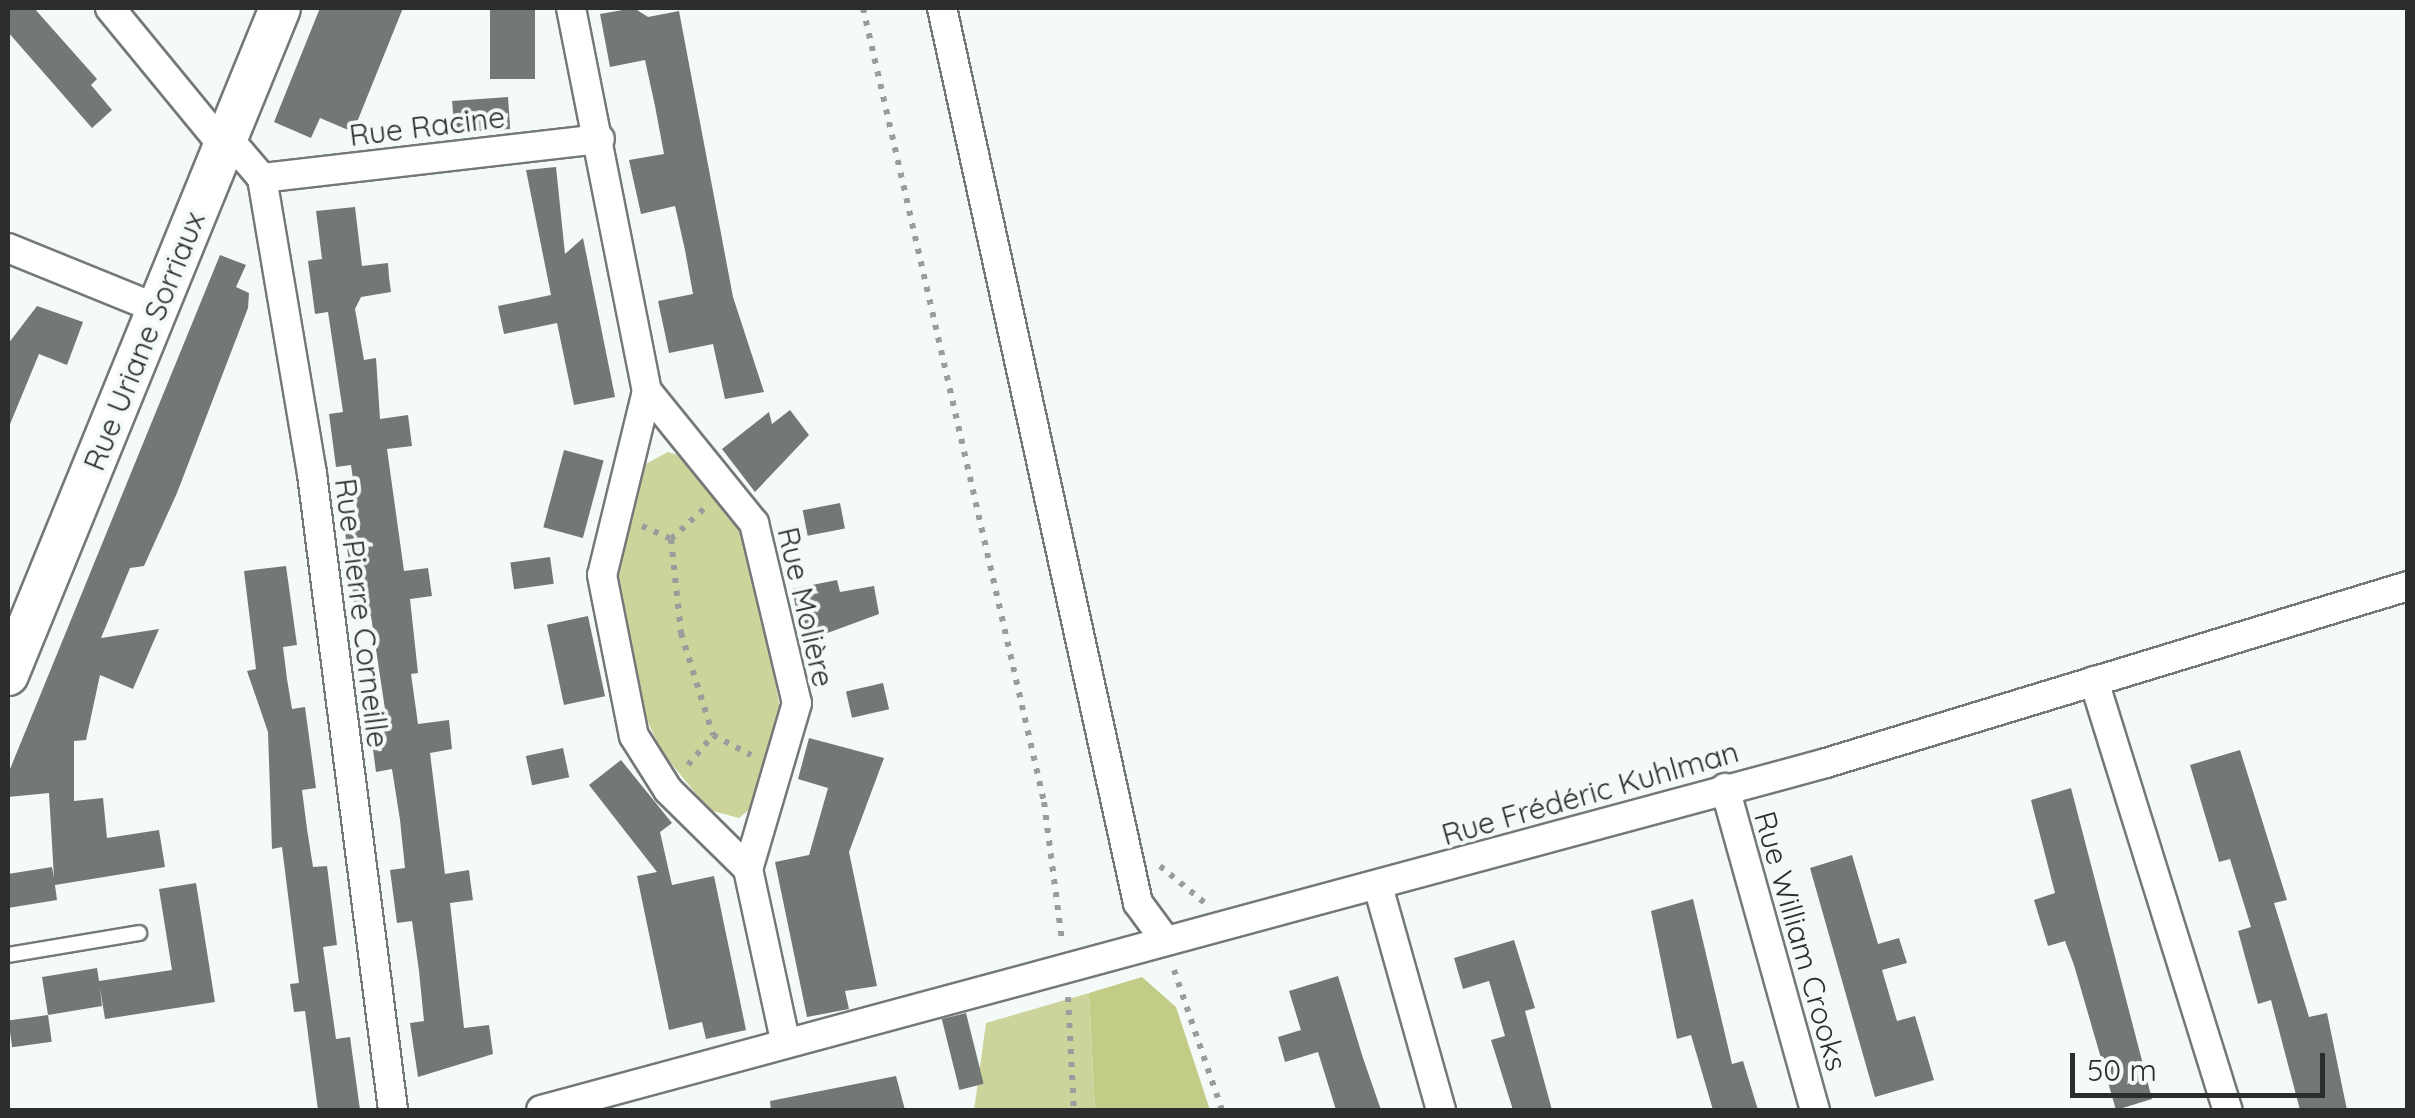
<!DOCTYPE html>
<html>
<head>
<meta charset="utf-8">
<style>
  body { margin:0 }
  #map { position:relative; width:2415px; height:1118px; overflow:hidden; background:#f3faf8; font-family:Quicksand,sans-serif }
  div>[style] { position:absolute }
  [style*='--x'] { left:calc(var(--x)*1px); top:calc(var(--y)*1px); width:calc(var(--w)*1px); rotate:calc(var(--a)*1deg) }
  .green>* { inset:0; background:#ccd49c }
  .forest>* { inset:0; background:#c3cc87 }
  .building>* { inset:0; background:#747874; transform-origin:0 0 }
  .path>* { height:6px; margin-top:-3px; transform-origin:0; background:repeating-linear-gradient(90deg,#999e9d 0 5px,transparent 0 13px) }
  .roads { filter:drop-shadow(2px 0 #747978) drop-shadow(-2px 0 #747978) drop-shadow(0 2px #747978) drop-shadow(0 -2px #747978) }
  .lane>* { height:14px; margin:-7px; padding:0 7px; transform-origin:7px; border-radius:7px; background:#fff }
  .street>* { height:28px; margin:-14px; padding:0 14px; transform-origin:14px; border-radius:14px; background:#fff }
  .secondary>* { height:40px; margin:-20px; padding:0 20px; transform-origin:20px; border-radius:20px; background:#fff }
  span { translate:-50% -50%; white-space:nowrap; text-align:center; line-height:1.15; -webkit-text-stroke:8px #f3faf8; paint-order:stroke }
  .street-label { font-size:30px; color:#2c2e2e }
  .frame { position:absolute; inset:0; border:10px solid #2c2e2e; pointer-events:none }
  .scale { position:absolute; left:2070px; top:1053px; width:255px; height:45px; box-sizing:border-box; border:5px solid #2c2e2e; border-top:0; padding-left:12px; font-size:30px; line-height:35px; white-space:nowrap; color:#2c2e2e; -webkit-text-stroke:8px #f3faf8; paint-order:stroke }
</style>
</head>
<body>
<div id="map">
  <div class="green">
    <div style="clip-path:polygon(668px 452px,684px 457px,745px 532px,780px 707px,756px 804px,739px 818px,709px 810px,662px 752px,644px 714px,611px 557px,642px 466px)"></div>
    <div style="clip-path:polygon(1089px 993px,1095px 1110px,974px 1110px,986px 1023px)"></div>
  </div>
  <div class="forest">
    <div style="clip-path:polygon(1142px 977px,1176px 1007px,1210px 1110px,1095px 1110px,1089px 993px)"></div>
  </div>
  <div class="building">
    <div style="clip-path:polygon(8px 8px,34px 8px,97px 79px,91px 85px,112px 110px,92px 128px,8px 32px)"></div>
    <div style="clip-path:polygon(320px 8px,403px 8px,353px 132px,320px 118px,311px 138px,274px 122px)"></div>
    <div style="left:490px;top:8px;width:45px;height:71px"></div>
    <div style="clip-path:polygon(634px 8px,648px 17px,679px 11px,733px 297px,764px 392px,725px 399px,713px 344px,669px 353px,658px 301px,693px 294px,685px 250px,675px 206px,641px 214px,629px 160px,664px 154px,655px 106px,645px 60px,610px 67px,600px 14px)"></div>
    <div style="left:508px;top:97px;width:32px;height:56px;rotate:86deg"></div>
    <div style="clip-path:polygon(556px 167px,565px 254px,583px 238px,615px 397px,574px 405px,557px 323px,504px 334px,498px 306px,551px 295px,526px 170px)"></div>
    <div style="clip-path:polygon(355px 207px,362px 266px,388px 263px,389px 277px,391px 292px,361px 297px,355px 309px,364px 360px,376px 358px,380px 419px,408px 415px,412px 446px,387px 449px,404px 571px,428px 568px,432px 596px,410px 599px,418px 673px,411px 674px,418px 724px,449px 720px,452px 749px,430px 753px,445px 874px,469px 870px,471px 886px,473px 900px,450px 903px,464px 1028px,489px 1025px,493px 1054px,418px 1077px,410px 1023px,424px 1021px,419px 971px,412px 921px,397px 923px,390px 870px,405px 868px,400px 820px,392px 769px,376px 772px,369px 719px,386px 716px,371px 616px,356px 618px,345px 532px,360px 530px,351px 465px,336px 467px,329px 414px,343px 412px,328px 312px,315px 314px,308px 261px,322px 259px,316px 211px)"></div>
    <div style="clip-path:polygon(220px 255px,246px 265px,236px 287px,249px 293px,248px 308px,177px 493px,144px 566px,130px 568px,101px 638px,159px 629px,133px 689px,100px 675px,86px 740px,74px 741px,74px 801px,103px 798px,107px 838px,159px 830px,165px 867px,55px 885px,57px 900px,8px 908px,8px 874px,52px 867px,54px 878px,49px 793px,8px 797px,8px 774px)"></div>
    <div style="clip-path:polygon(37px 306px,83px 322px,67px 365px,39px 354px,8px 429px,8px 344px)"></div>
    <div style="clip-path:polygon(790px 410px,809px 435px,755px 492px,722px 449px,769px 412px,772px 424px)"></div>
    <div style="left:564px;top:450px;width:41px;height:80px;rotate:15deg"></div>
    <div style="left:840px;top:503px;width:26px;height:38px;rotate:79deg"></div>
    <div style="left:550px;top:557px;width:27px;height:40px;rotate:82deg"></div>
    <div style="clip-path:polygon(286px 566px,297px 645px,283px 647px,287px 679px,292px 709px,305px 707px,316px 788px,302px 790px,307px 829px,313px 867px,327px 866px,337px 945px,323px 947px,336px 1039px,350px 1037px,360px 1110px,318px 1110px,305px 1011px,294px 1012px,290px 984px,299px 983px,282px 847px,272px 849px,268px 732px,247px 671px,256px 669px,244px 571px)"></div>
    <div style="clip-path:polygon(837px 580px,840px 592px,874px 586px,879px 614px,803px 642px,792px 589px)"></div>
    <div style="left:588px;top:616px;width:82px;height:42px;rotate:78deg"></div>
    <div style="left:883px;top:683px;width:27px;height:38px;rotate:77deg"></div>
    <div style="clip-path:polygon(809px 738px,884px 758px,849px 852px,877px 986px,845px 991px,849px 1009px,807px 1017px,775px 862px,809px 855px,828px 788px,798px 779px)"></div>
    <div style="left:563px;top:748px;width:30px;height:38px;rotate:78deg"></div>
    <div style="clip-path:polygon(2240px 750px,2287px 900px,2274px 903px,2309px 1017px,2327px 1013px,2347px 1110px,2300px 1110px,2271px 1000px,2258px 1004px,2238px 931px,2251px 927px,2230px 859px,2219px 862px,2190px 765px)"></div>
    <div style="clip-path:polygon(621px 760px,672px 823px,660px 832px,672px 885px,714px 876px,746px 1030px,706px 1039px,702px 1022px,669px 1030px,637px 876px,657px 872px,589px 785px)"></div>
    <div style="clip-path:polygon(2071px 788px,2152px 1099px,2116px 1110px,2074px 965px,2065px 941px,2048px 946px,2034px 900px,2055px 893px,2031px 800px)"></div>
    <div style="clip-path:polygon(1852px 855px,1878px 944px,1899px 938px,1907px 963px,1882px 970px,1897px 1021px,1915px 1016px,1934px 1080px,1875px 1097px,1810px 868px)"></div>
    <div style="clip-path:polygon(196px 883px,215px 1002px,105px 1019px,100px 988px,102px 1006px,48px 1015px,42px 977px,97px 968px,99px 981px,172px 970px,159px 889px)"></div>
    <div style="clip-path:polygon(1693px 899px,1732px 1064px,1743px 1061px,1758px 1110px,1713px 1110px,1691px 1035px,1677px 1039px,1651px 911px)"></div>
    <div style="clip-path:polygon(1514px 940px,1535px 1008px,1525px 1011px,1552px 1110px,1513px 1110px,1491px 1040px,1505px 1036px,1489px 981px,1463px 989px,1454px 958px)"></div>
    <div style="clip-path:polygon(1338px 976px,1363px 1058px,1381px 1110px,1336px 1110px,1318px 1052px,1285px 1062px,1278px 1037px,1301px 1030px,1289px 991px)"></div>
    <div style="left:966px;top:1013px;width:73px;height:25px;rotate:76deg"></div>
    <div style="left:48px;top:1015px;width:27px;height:40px;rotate:82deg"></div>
    <div style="clip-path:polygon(896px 1076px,905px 1110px,771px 1110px,770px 1101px)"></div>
  </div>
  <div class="path">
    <div style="--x:863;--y:8;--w:814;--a:77.16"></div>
    <div style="--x:1044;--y:802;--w:139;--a:82.6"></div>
    <div style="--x:642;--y:526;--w:32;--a:24"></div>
    <div style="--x:671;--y:539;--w:95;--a:83.9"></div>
    <div style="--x:681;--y:633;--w:107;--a:72.6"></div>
    <div style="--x:713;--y:735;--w:43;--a:27.8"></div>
    <div style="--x:671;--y:539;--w:49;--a:-42.5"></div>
    <div style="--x:688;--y:765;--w:39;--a:-50"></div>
    <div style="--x:1160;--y:866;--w:58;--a:39.4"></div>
    <div style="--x:1174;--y:970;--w:148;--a:71.1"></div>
    <div style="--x:1068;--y:997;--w:113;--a:87"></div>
  </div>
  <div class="roads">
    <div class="lane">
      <div style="--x:8;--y:955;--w:133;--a:-9.5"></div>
    </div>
    <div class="street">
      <div style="--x:110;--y:8;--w:180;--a:50.6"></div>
      <div style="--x:571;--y:8;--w:390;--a:78.8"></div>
      <div style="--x:647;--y:391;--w:189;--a:103.7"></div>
      <div style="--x:602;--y:575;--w:164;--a:78.8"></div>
      <div style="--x:634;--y:736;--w:64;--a:57.8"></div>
      <div style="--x:668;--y:790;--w:112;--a:44.6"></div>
      <div style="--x:942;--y:8;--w:916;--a:77.65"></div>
      <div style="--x:1138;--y:903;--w:42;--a:53.7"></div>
      <div style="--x:227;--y:137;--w:54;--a:49.5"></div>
      <div style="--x:262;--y:178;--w:300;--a:80.4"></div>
      <div style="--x:312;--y:474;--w:641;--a:82.74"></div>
      <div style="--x:262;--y:178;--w:340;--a:-6.6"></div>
      <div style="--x:8;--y:248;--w:160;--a:22.1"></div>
      <div style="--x:647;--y:391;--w:170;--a:51"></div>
      <div style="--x:754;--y:523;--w:185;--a:76.6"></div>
      <div style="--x:797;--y:703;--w:173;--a:106.4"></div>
      <div style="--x:748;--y:869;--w:175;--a:77.8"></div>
      <div style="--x:2094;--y:681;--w:449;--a:72.7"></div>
      <div style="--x:1725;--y:788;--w:334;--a:74.4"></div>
      <div style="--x:1378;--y:886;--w:233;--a:74.3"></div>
      <div style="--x:541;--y:1110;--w:1331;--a:-15.11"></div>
      <div style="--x:1826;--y:763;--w:608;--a:-16.92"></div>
    </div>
    <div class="secondary">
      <div style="--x:8;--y:675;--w:720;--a:-67.81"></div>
    </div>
  </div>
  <div class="street-label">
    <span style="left:427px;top:126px;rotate:-7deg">Rue Racine</span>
    <span style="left:144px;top:341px;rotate:-68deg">Rue Uriane Sorriaux</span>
    <span style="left:806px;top:607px;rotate:77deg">Rue Molière</span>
    <span style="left:362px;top:613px;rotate:83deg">Rue Pierre Corneille</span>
    <span style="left:1590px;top:793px;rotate:-16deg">Rue Frédéric Kuhlman</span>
    <span style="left:1801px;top:941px;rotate:74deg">Rue William Crooks</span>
  </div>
  <div class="frame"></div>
  <div class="scale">50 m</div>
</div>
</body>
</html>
